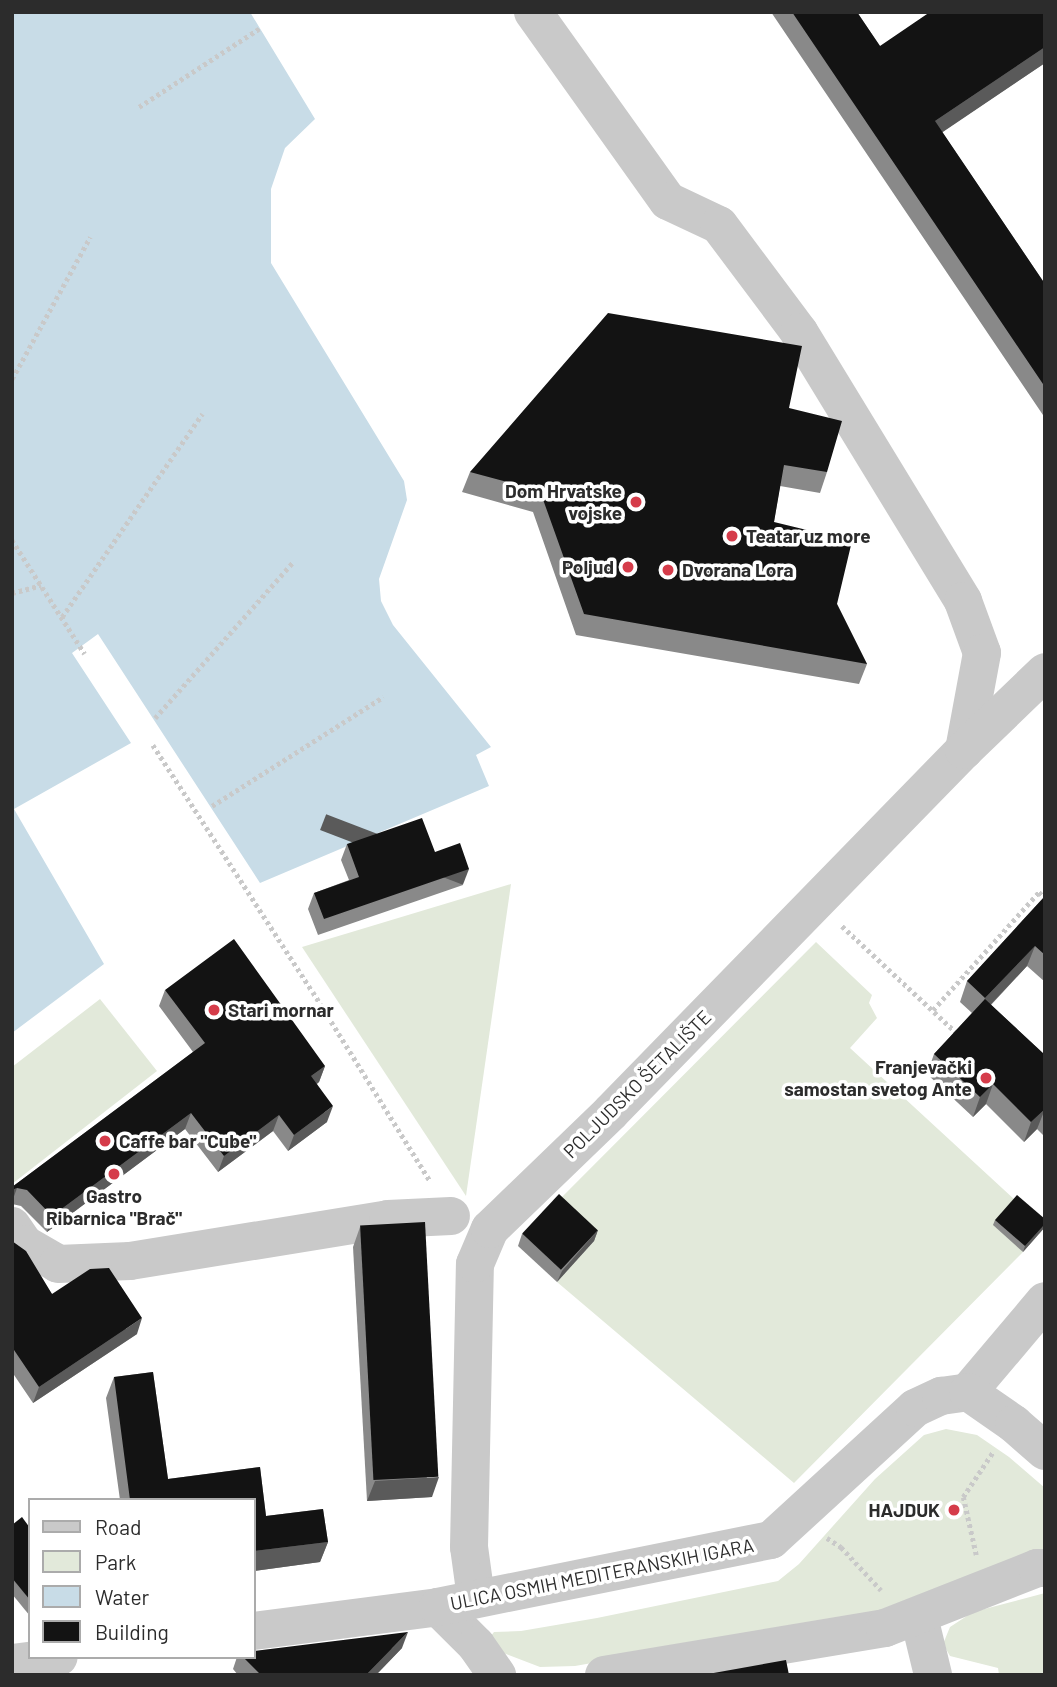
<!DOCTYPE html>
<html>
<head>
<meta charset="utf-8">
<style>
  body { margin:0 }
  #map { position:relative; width:1057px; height:1687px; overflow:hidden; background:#fff; font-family:Barlow,sans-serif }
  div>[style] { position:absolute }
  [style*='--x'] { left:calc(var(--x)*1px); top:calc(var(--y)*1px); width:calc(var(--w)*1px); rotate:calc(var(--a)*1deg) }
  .green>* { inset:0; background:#e2e9da }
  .water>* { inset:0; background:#c8dce7 }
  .path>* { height:4.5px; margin-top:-2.25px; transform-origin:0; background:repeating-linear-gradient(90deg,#c9c9c9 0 3.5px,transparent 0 7px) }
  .minor>* { height:38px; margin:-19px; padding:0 19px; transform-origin:19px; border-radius:19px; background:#c9c9c9 }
  .wall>* { inset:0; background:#898989 }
  .shaded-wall>* { inset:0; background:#5a5a5a; transform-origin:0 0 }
  .building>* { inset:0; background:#131313; transform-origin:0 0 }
  .dots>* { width:19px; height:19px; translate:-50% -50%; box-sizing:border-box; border:4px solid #fff; border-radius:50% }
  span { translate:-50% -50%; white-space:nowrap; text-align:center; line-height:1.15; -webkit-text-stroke:7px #fff; paint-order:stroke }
  .poi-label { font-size:19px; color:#2c2c2c; font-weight:700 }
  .right { translate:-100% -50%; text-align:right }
  .left { translate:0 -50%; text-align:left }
  .street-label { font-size:19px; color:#2c2c2c }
  .frame { position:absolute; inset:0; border:14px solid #2c2c2c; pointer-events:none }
  .legend { position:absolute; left:28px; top:1498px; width:228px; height:161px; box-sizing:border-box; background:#fff; border:2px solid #ababab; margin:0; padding:9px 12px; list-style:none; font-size:21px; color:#2c2c2c }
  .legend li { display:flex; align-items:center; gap:14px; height:35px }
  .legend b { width:35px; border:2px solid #ababab }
</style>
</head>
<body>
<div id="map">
  <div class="green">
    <div style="clip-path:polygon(511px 884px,466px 1196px,302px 947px)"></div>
    <div style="clip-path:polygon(816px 942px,872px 995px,869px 1003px,877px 1018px,850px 1048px,1015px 1200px,1023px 1252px,794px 1483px,557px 1282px,594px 1241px,554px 1205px)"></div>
    <div style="clip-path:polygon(100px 999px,157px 1071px,12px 1184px,12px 1067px)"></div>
    <div style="clip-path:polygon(946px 1429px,977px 1435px,1009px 1457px,1045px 1488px,1045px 1555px,886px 1611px,575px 1666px,540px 1667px,498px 1651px,490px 1637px,494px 1632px,521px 1631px,597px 1618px,778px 1581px,799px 1564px,875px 1479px,924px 1435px)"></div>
    <div style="clip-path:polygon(1045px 1593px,1045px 1675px,999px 1675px,998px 1668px,950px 1656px,943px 1644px,950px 1627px,973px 1612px)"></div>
  </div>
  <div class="water">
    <div style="clip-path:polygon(12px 12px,250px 12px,315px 119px,285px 148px,271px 189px,271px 263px,404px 481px,407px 500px,379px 579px,381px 601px,393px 625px,491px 747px,476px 755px,489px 786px,260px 883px,98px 634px,72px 653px,131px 743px,14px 809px,104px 964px,12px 1033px)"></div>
  </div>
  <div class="path">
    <div style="--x:139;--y:107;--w:145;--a:-33.1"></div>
    <div style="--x:12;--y:379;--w:162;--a:-61.2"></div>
    <div style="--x:12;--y:540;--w:135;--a:57.4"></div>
    <div style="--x:12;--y:593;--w:30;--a:-15"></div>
    <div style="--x:62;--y:617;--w:247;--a:-55.4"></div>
    <div style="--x:155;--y:718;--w:208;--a:-48.5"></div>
    <div style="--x:153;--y:745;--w:294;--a:57.1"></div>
    <div style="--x:313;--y:992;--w:222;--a:58.2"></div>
    <div style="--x:212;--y:806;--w:203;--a:-32.5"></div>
    <div style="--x:12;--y:809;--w:1;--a:0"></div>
    <div style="--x:842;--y:926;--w:158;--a:43"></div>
    <div style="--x:933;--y:1010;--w:159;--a:-48.1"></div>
    <div style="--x:1039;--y:892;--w:8;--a:45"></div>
    <div style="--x:827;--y:1538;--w:17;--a:33"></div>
    <div style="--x:841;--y:1547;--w:59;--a:47.1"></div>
    <div style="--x:976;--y:1555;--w:59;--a:-102.6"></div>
    <div style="--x:963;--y:1497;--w:54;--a:-56.3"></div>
  </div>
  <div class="minor">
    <div style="--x:533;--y:12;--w:232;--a:54.5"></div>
    <div style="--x:668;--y:201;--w:56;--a:25.2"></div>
    <div style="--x:719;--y:225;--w:134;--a:53.2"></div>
    <div style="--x:799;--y:332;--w:315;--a:58.6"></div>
    <div style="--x:963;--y:601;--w:55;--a:69.9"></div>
    <div style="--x:982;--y:653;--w:99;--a:100.5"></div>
    <div style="--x:12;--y:1226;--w:22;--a:56"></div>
    <div style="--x:24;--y:1244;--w:39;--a:30"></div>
    <div style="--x:58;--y:1264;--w:72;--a:-2.4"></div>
    <div style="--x:130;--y:1261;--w:261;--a:-9.2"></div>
    <div style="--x:388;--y:1219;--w:63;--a:-2.7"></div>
    <div style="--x:968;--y:1392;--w:119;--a:-49.8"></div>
    <div style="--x:476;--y:1598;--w:51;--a:-97.8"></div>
    <div style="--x:469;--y:1547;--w:283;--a:-88.8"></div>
    <div style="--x:475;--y:1264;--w:38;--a:-67"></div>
    <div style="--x:490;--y:1229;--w:168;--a:-44"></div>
    <div style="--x:611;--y:1112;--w:506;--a:-45.72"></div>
    <div style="--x:964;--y:750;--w:112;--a:-43.9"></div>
    <div style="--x:438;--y:1607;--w:54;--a:45"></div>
    <div style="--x:476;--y:1645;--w:37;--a:55"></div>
    <div style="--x:919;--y:1617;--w:60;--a:76.4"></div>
    <div style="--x:254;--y:1631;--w:186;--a:-7.4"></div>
    <div style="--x:438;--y:1607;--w:340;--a:-11.4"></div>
    <div style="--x:771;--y:1540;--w:195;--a:-42.5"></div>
    <div style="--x:915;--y:1408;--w:29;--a:-25"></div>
    <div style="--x:941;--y:1396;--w:27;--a:-8"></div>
    <div style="--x:968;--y:1392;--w:56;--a:34.8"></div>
    <div style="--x:1014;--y:1424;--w:41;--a:41.1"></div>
    <div style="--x:12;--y:1663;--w:47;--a:-7.3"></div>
    <div style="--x:604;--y:1675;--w:285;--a:-9.5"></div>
    <div style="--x:885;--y:1628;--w:163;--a:-21.5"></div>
    <div style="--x:1037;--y:1568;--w:8;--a:0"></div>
  </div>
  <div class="wall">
    <div style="clip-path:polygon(771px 12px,857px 12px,880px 46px,1045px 12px,1045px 63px,942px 132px,1045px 284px,1045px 418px)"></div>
    <div style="clip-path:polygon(789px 408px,827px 472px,820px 493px,780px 486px,774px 522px,837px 604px,867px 664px,859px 684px,576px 635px,533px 512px,462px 492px,470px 472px)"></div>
    <div style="clip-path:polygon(347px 844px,435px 852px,463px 885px,318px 935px,308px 909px,314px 893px,349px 880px,341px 860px)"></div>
    <div style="clip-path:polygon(1045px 896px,1045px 982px,1027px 966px,991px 1005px,1045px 1055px,1045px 1137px,1037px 1129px,1024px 1142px,986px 1104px,973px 1117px,927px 1074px,934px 1054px,972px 1013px,960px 1002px,967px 981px)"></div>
    <div style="clip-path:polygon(165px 990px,325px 1066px,319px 1082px,317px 1084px,327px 1122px,288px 1151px,273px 1131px,218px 1172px,185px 1129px,47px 1232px,21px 1206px,12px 1204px,12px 1187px,193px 1052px,159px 1006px)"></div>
    <div style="clip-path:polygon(1045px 1219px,1045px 1227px,1023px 1252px,993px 1225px,995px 1220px)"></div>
    <div style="clip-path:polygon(360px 1227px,432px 1497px,367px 1501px,353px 1247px)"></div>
    <div style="clip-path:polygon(598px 1230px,594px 1241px,557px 1282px,518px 1246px,522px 1234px)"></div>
    <div style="clip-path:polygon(12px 1241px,52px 1294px,137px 1334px,33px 1403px,12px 1372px)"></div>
    <div style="clip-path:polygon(153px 1372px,168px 1479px,260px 1467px,266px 1516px,323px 1509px,328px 1542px,320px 1562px,254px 1571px,254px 1500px,120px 1500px,106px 1398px,114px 1377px)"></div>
    <div style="clip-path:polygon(12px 1525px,30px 1528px,30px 1616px,12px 1594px)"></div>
    <div style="clip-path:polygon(402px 1648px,376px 1675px,238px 1675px,233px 1669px,237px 1657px,254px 1657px)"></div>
  </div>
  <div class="shaded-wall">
    <div style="clip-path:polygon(1045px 47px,1045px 63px,928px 142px,935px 121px)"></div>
    <div style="left:469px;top:869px;width:17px;height:153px;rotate:111deg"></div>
    <div style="clip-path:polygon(1035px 946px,1027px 966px,978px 1018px,985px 998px)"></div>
    <div style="clip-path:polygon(325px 1066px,319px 1082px,305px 1092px,311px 1076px)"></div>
    <div style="clip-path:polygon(993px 1084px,986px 1104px,973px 1117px,980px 1097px)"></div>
    <div style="clip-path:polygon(333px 1106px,327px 1122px,288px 1151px,294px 1135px)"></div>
    <div style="clip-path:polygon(1045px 1109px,1037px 1129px,1024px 1142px,1031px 1122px)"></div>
    <div style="clip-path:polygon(191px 1113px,185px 1129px,47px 1232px,52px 1216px)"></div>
    <div style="clip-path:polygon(279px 1115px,273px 1131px,218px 1172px,224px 1156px)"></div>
    <div style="clip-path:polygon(17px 1188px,12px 1202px,12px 1190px)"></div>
    <div style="clip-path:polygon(1045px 1224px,1045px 1227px,1023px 1252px,1025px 1246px)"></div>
    <div style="clip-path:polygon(598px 1230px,594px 1241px,557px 1282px,562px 1271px)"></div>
    <div style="clip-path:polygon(142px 1318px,137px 1334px,33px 1403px,39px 1387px)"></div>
    <div style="clip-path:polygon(439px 1477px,432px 1497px,367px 1501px,375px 1481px)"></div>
    <div style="clip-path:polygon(328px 1542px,320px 1562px,254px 1571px,254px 1551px)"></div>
    <div style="clip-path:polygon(408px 1632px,402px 1648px,376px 1675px,366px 1675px)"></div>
  </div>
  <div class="building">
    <div style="clip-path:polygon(792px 12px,857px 12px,880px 46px,930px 12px,1045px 12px,1045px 47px,935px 121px,1045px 284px,1045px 387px)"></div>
    <div style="clip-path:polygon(608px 313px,802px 346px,789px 408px,842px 421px,827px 472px,784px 465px,774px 522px,852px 541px,837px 604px,867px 664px,584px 614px,540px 491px,470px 472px)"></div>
    <div style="clip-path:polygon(422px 818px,435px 852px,460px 843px,469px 869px,324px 919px,314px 893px,359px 877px,347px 844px)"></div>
    <div style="clip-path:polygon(1045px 896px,1045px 955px,1035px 946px,985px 998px,967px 981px)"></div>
    <div style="clip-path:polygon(234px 939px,325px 1066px,311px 1076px,333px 1106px,294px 1135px,279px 1115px,224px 1156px,191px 1113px,52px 1216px,27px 1190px,17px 1188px,12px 1190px,12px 1187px,205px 1043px,165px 990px)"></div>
    <div style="clip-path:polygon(985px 999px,1045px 1055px,1045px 1109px,1031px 1122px,993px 1084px,980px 1097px,934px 1054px)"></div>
    <div style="left:559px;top:1194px;width:53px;height:54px;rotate:43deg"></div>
    <div style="clip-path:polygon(1017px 1195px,1045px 1219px,1045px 1224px,1025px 1246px,995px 1220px)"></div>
    <div style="left:425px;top:1222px;width:255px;height:65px;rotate:87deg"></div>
    <div style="clip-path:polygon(12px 1241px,26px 1251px,52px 1294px,90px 1269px,109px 1268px,142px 1318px,39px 1387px,12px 1347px)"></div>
    <div style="clip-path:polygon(153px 1372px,168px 1479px,260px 1467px,266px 1516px,323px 1509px,328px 1542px,254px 1551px,254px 1500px,130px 1500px,114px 1377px)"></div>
    <div style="clip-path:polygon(22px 1517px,30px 1528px,30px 1600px,12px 1578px,12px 1525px)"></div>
    <div style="clip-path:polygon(408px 1632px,366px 1675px,261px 1675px,243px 1657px,254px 1657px,254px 1651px)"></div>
    <div style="clip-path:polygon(786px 1660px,789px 1675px,708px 1675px,708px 1674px)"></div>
  </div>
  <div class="dots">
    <div style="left:636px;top:502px;background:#d53c4a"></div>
    <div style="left:732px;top:536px;background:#d53c4a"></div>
    <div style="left:628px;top:567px;background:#d53c4a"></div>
    <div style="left:668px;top:570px;background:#d53c4a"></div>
    <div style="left:214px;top:1010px;background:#d53c4a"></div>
    <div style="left:986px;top:1078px;background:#d53c4a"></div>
    <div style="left:105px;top:1141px;background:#d53c4a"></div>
    <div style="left:114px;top:1174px;background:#d53c4a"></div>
    <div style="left:954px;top:1510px;background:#d53c4a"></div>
  </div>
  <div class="poi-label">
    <span class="right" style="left:622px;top:502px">Dom Hrvatske<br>vojske</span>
    <span class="left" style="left:746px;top:536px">Teatar uz more</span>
    <span class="right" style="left:614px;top:567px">Poljud</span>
    <span class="left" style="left:682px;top:570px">Dvorana Lora</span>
    <span class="left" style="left:228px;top:1010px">Stari mornar</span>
    <span class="right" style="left:972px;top:1078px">Franjevački<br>samostan svetog Ante</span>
    <span class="left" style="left:119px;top:1141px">Caffe bar "Cube"</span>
    <span style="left:114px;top:1207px">Gastro<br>Ribarnica "Brač"</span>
    <span class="right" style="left:940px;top:1510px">HAJDUK</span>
  </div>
  <div class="street-label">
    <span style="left:637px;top:1084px;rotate:-45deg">POLJUDSKO ŠETALIŠTE</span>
    <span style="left:602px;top:1574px;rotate:-11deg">ULICA OSMIH MEDITERANSKIH IGARA</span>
  </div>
  <div class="frame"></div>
  <ul class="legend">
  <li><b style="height:9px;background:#c9c9c9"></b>Road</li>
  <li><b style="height:19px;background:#e2e9da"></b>Park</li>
  <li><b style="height:19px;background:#c8dce7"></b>Water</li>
  <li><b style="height:19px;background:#131313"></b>Building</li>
  </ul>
</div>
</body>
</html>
